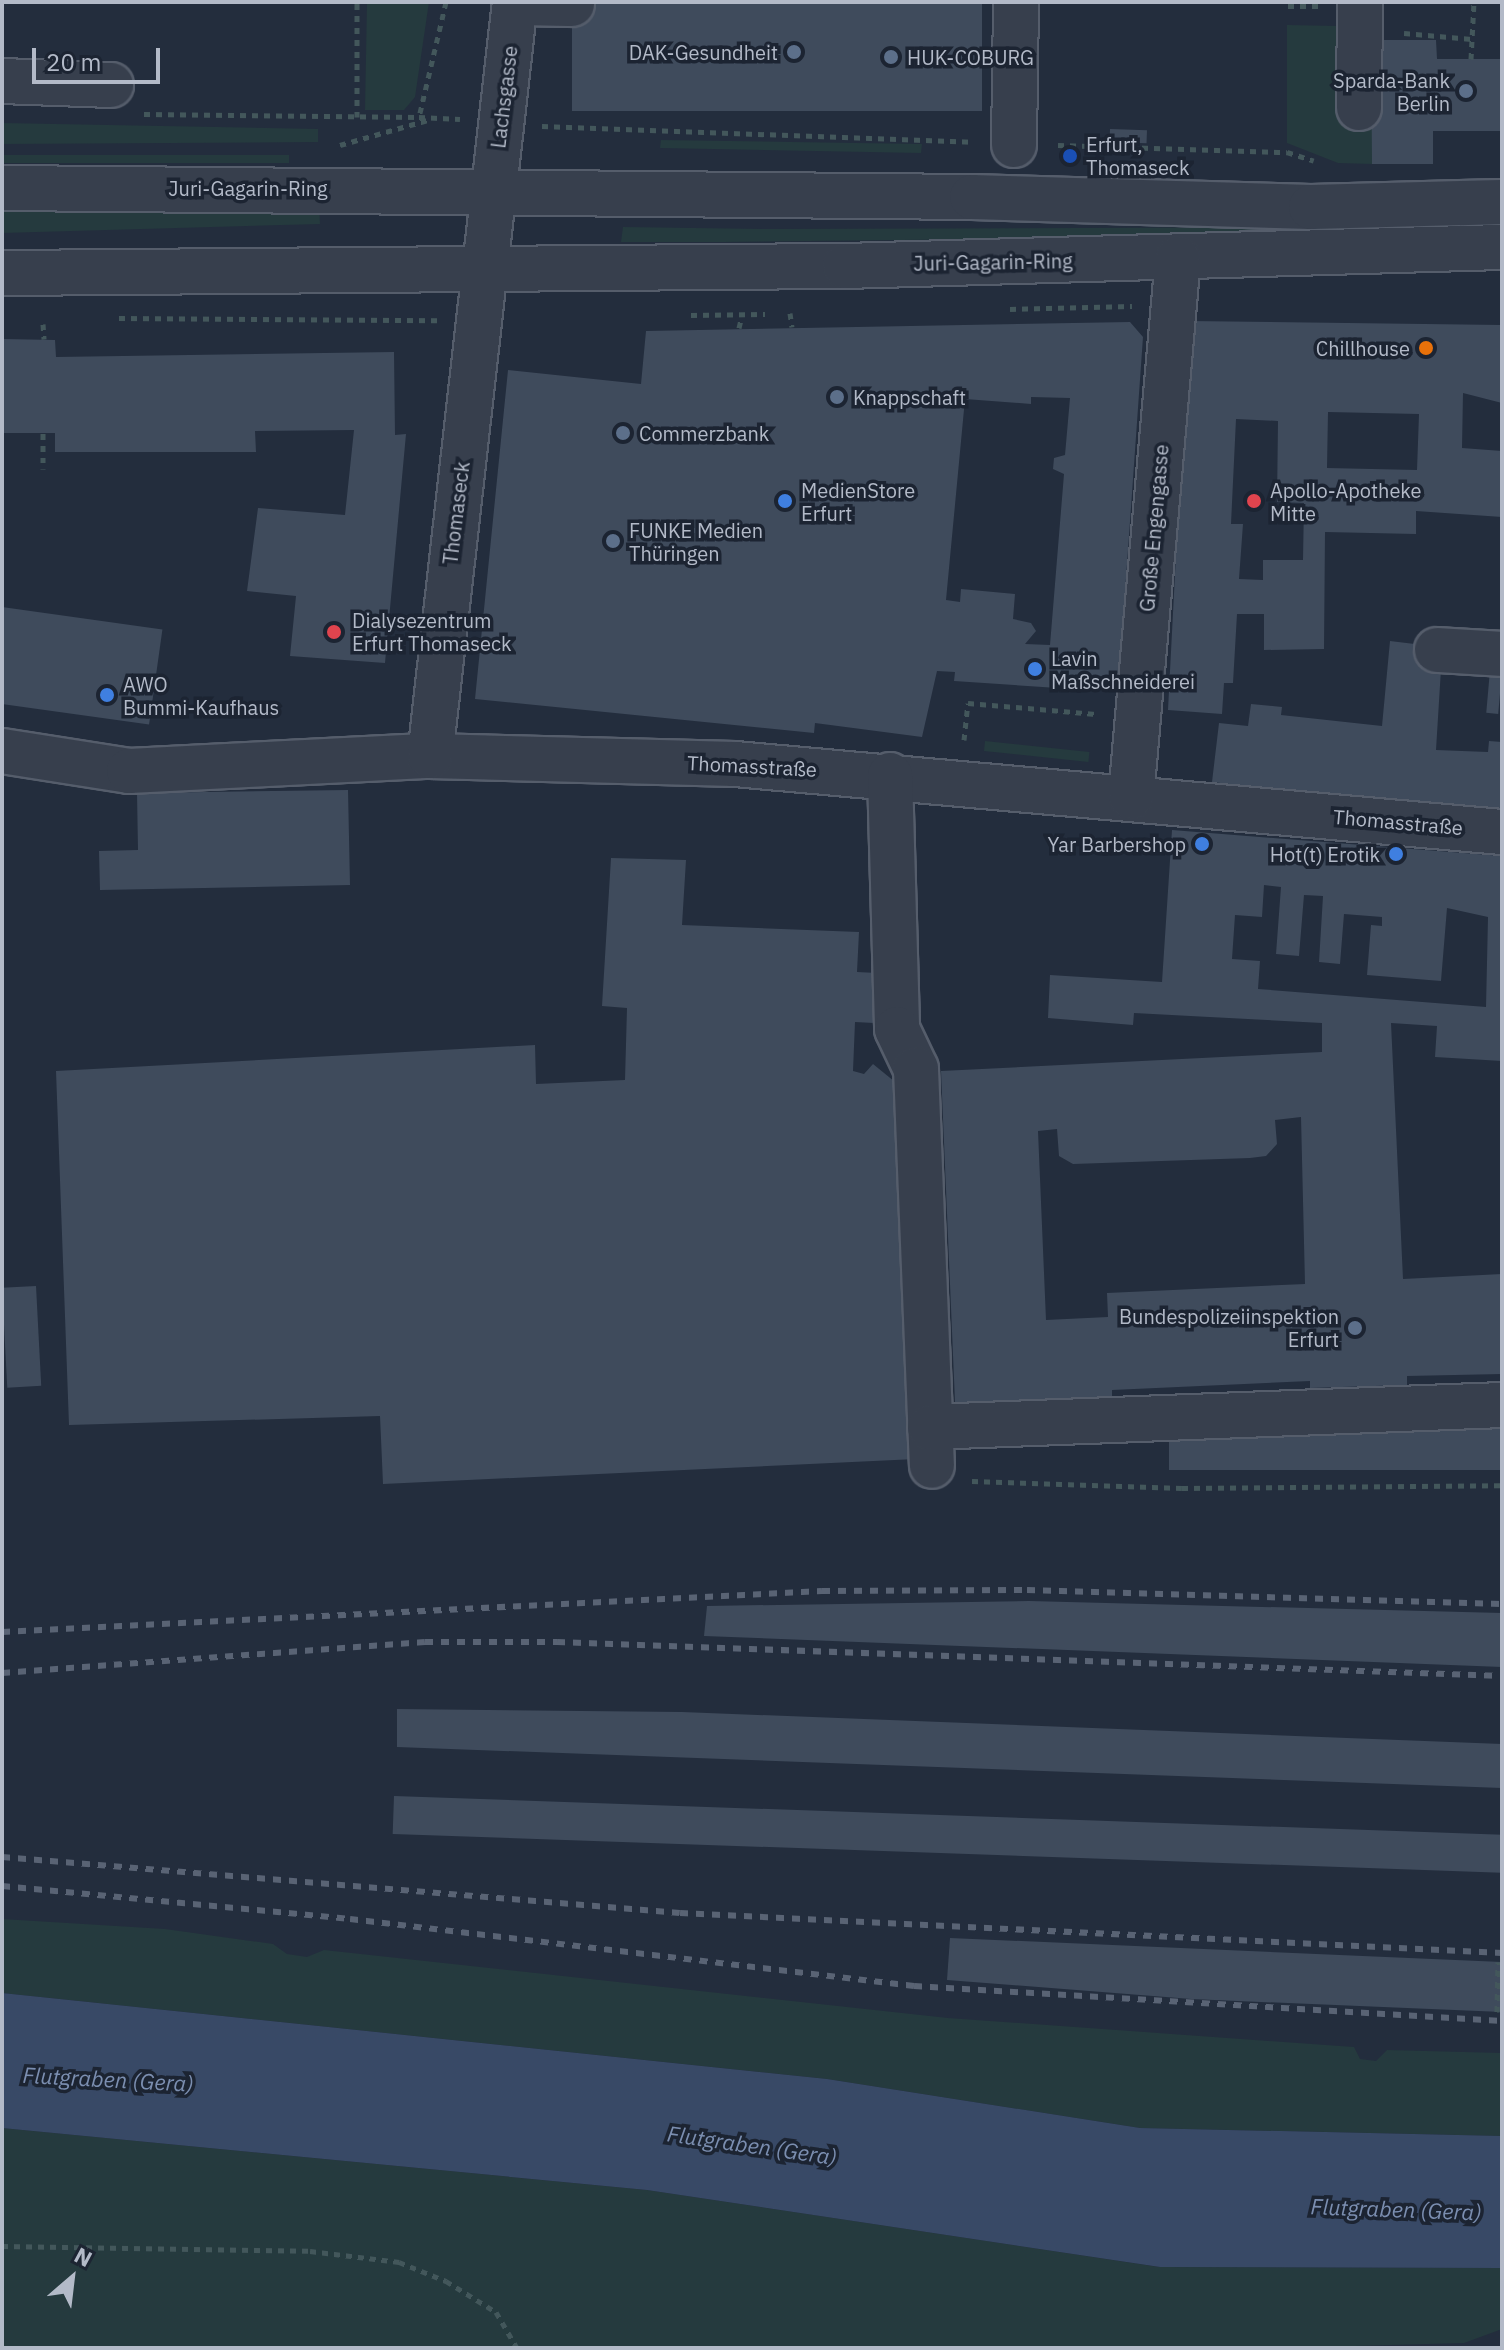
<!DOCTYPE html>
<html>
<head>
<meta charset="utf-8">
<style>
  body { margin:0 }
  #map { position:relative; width:1504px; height:2350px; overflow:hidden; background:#232d3d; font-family:"IBM Plex Sans",sans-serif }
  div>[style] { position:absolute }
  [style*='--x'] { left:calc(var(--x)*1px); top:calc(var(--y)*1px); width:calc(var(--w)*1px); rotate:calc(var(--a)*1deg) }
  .green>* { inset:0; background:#253a3e; transform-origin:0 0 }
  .water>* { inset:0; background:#384966 }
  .building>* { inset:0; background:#3f4b5c; transform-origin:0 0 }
  .path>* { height:5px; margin-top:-2.5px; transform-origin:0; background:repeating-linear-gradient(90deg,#43575b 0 6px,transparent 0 12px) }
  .roads { filter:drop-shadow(2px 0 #555d6b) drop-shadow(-2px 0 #555d6b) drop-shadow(0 2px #555d6b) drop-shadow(0 -2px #555d6b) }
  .minor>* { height:44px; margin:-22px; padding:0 22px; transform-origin:22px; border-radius:22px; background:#373f4d }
  .rail>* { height:6px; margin-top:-3px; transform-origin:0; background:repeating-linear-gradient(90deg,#596374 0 8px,transparent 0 16px) }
  .dots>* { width:22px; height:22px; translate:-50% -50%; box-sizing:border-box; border:4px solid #1c2432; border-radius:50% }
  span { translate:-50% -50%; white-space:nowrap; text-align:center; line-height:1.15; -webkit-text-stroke:7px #1c2432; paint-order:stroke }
  .poi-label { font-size:20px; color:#b3bac8 }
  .right { translate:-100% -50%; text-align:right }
  .left { translate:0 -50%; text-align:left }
  .street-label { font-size:20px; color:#b3bac8 }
  .water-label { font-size:22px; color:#7b8eb0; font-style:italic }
  .frame { position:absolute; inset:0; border:4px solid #b3bac8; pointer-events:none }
  .north { position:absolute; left:32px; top:2238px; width:80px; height:80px; -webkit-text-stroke:6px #1c2432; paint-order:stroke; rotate:28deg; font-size:22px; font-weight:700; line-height:32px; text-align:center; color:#b3bac8 }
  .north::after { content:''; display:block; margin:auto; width:28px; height:36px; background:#b3bac8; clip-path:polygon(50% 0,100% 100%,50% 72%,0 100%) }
  .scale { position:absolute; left:32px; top:48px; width:128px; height:36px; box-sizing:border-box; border:4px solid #b3bac8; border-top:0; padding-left:10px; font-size:24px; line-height:28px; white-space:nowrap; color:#b3bac8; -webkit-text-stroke:6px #1c2432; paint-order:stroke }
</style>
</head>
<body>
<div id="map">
  <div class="green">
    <div style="clip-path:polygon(367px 2px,429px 2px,415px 97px,404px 110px,365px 110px)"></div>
    <div style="clip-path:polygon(1287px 25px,1338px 26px,1338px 117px,1372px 117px,1372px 164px,1338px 163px,1287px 143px)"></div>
    <div style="clip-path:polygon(2px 123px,318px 129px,318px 142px,2px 144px)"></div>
    <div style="clip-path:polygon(661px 140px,792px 142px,922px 144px,921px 153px,660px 148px)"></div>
    <div style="left:289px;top:155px;width:8px;height:287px;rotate:90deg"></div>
    <div style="clip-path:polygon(319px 206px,320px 224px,2px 233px,2px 208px)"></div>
    <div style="clip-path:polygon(623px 227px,769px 229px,1379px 227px,1379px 235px,723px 242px,621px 242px)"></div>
    <div style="left:985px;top:741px;width:105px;height:10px;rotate:6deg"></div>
    <div style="clip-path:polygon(2px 1919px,165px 1929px,273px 1944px,287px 1954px,307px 1957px,324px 1950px,948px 2018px,1354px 2047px,1360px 2059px,1376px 2061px,1387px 2050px,1502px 2053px,1502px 2136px,1140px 2128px,827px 2079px,2px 1993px)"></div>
    <div style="clip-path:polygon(2px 2128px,647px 2190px,1159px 2267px,1502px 2268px,1502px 2329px,1464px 2343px,1282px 2348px,2px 2348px)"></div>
  </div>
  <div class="water">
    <div style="clip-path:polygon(2px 1993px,827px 2079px,1140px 2128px,1502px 2136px,1502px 2268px,1160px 2267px,647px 2190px,2px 2128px)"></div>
  </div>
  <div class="building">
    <div style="left:572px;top:2px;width:410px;height:109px"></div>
    <div style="clip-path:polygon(1371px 40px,1436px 40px,1437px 59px,1502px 59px,1502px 131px,1433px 131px,1433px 164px,1372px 164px)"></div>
    <div style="left:1110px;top:129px;width:37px;height:13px;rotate:2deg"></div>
    <div style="clip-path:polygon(evenodd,1188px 321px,1502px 325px,1502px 403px,1463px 393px,1462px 448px,1502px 451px,1502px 517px,1416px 511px,1416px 534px,1325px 532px,1324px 649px,1264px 650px,1264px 614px,1237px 614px,1233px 683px,1224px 683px,1222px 714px,1168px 710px,1188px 321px,1328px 412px,1419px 414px,1417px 470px,1327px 468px,1328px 412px,1188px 321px,1236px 419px,1278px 421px,1277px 502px,1304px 503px,1303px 560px,1263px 560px,1263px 580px,1239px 579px,1243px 524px,1231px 524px,1236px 419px)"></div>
    <div style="clip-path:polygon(evenodd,1130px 322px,1143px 337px,1118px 692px,954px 681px,955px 672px,937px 671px,922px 737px,815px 723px,814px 733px,475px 699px,508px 370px,641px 384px,646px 331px,1130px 322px,1031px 397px,1070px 398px,1065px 455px,1054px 458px,1053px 469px,1064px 474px,1050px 645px,1025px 644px,1036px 631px,1031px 623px,1013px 619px,1015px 594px,961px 589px,960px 602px,946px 600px,965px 399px,1031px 404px,1031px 397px)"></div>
    <div style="clip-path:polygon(2px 339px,55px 340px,56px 357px,394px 352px,395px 435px,406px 434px,385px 663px,290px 656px,296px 596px,247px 591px,258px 508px,345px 515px,354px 430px,255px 431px,256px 452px,55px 452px,55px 433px,2px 433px)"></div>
    <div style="left:2px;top:607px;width:162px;height:96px;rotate:8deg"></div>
    <div style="clip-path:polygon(1390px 641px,1431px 646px,1441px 669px,1436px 750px,1488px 752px,1489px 741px,1502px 742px,1502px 816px,1212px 782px,1219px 723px,1248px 726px,1251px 704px,1282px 707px,1281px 715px,1382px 726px)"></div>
    <div style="left:1490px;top:670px;width:12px;height:43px;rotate:5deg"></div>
    <div style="clip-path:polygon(348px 790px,350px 885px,100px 890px,99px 851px,138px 850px,137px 793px)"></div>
    <div style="clip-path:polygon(evenodd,1172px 830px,1502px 856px,1502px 1061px,1435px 1057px,1437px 1026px,1391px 1023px,1403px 1279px,1502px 1274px,1502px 1374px,1407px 1376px,1407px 1385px,1310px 1388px,1310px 1381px,1112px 1390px,1112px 1402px,955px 1402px,941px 1071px,1322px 1052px,1322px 1023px,1134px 1013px,1133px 1025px,1048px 1018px,1050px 975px,1162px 982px,1172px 830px,1264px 885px,1281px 887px,1276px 954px,1299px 956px,1304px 895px,1323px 896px,1319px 962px,1340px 964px,1344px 914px,1382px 917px,1382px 926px,1371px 925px,1367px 975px,1441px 981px,1447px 908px,1488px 917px,1486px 1007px,1258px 989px,1260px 961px,1232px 959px,1235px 915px,1262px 917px,1264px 885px,1172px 830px,1301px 1117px,1305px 1284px,1107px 1293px,1108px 1317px,1046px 1320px,1038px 1131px,1057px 1129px,1059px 1156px,1073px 1164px,1250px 1158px,1266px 1156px,1277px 1144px,1275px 1120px,1301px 1117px)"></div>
    <div style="clip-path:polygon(611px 858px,686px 860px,682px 925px,859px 932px,857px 972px,877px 973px,874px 1023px,855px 1022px,853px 1071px,864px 1074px,873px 1064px,900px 1086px,916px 1459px,383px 1484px,380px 1416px,69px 1425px,56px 1071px,535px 1045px,536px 1084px,625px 1080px,627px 1008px,602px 1006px)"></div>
    <div style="left:36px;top:1286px;width:100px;height:34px;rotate:87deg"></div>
    <div style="left:1502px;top:1429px;width:41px;height:333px;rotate:90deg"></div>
    <div style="clip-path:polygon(1029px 1601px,1502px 1613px,1502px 1667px,704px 1636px,707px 1606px)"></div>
    <div style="clip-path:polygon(397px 1709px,682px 1712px,1502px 1744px,1502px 1788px,397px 1747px)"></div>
    <div style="left:394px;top:1796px;width:1109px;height:38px;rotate:2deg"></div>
    <div style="clip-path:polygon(950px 1938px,1502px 1962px,1502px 2012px,1191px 1999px,947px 1980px)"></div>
  </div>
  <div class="path">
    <div style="--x:446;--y:2;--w:118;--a:103.2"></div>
    <div style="--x:419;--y:117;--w:41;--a:2.8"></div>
    <div style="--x:1288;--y:6;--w:31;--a:0"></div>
    <div style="--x:1404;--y:33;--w:68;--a:5"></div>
    <div style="--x:1471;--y:59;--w:57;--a:-87"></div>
    <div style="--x:144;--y:114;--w:275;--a:0.6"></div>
    <div style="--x:357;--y:117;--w:115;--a:-90"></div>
    <div style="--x:542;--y:126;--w:430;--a:2.1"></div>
    <div style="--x:340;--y:145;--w:95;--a:-15.9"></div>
    <div style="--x:1058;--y:145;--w:229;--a:1.8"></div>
    <div style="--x:1287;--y:152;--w:28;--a:18"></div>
    <div style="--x:1010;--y:309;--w:122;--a:-1.4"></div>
    <div style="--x:790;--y:313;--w:14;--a:82"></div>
    <div style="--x:691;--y:315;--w:74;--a:-0.8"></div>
    <div style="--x:119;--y:318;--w:318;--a:0.4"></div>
    <div style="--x:43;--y:324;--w:15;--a:86"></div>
    <div style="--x:739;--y:328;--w:13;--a:-77"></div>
    <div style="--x:43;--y:433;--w:36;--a:90"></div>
    <div style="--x:964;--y:740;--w:37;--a:-84"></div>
    <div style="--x:968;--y:703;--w:128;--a:4.9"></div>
    <div style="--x:972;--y:1481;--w:210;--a:1.9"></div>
    <div style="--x:1182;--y:1488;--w:320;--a:-0.5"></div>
    <div style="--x:1497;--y:2012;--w:50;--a:-88.9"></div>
    <div style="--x:2;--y:2246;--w:308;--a:0.9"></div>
    <div style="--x:310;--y:2251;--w:90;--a:7"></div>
    <div style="--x:399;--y:2262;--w:51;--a:22"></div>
    <div style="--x:446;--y:2281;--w:59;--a:31.8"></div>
    <div style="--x:496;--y:2312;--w:42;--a:59.7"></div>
  </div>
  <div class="roads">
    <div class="minor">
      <div style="--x:515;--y:3;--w:57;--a:1"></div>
      <div style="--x:2;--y:81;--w:109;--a:2.1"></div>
      <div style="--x:1359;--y:108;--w:106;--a:-89.5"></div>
      <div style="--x:1014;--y:145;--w:143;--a:-89.2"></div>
      <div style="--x:2;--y:188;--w:970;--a:0.53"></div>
      <div style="--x:972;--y:197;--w:339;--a:1.7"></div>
      <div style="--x:1311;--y:207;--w:191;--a:-1.5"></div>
      <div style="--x:2;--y:273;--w:843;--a:-0.48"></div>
      <div style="--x:845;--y:266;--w:657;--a:-1.66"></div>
      <div style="--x:1437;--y:650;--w:65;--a:3.5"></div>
      <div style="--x:2;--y:751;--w:129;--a:8.9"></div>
      <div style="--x:129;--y:771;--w:301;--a:-2.9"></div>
      <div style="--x:430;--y:756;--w:305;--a:1.5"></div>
      <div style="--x:735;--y:764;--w:770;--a:5.07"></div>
      <div style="--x:430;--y:756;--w:759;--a:-83.57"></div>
      <div style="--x:890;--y:775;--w:254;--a:88.4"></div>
      <div style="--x:897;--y:1029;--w:44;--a:64.6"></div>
      <div style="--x:916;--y:1069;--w:397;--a:87.7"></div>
      <div style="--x:1131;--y:797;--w:541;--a:-85.02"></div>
      <div style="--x:930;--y:1427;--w:572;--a:-2.2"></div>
    </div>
  </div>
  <div class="rail">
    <div style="--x:2;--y:1632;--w:821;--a:-2.86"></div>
    <div style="--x:822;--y:1591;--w:205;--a:-0.3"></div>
    <div style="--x:1027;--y:1590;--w:475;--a:1.7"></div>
    <div style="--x:2;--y:1673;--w:424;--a:-4.2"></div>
    <div style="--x:425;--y:1642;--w:132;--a:0"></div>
    <div style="--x:557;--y:1642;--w:946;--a:2.06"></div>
    <div style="--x:2;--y:1857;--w:680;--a:4.72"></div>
    <div style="--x:680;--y:1913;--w:823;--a:2.79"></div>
    <div style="--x:2;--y:1886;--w:350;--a:5.4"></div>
    <div style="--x:350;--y:1919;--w:568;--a:6.77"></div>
    <div style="--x:914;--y:1986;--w:589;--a:3.41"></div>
  </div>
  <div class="dots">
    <div style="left:794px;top:52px;background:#5c6f8a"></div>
    <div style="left:891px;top:57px;background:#5c6f8a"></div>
    <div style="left:1466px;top:91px;background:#5c6f8a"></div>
    <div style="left:1070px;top:156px;background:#1a4fb4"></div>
    <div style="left:1426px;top:348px;background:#e8710a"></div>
    <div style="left:837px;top:397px;background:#5c6f8a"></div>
    <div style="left:623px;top:433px;background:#5c6f8a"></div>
    <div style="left:785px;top:501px;background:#3f7fe0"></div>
    <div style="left:1254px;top:501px;background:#e0444e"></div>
    <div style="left:613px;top:541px;background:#5c6f8a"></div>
    <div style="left:334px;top:632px;background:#e0444e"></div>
    <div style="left:1035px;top:669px;background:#3f7fe0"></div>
    <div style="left:107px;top:695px;background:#3f7fe0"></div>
    <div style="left:1202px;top:844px;background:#3f7fe0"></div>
    <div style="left:1396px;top:854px;background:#3f7fe0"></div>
    <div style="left:1355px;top:1328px;background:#5c6f8a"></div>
  </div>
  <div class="poi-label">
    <span class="right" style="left:778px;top:52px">DAK-Gesundheit</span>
    <span class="left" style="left:907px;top:57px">HUK-COBURG</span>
    <span class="right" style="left:1450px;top:92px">Sparda-Bank<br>Berlin</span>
    <span class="left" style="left:1086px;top:156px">Erfurt,<br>Thomaseck</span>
    <span class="right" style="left:1410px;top:348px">Chillhouse</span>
    <span class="left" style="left:853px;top:397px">Knappschaft</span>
    <span class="left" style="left:639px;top:433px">Commerzbank</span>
    <span class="left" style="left:801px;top:502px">MedienStore<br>Erfurt</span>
    <span class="left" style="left:1270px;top:502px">Apollo-Apotheke<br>Mitte</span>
    <span class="left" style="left:629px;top:542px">FUNKE Medien<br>Thüringen</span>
    <span class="left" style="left:352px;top:632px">Dialysezentrum<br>Erfurt Thomaseck</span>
    <span class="left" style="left:1051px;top:670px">Lavin<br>Maßschneiderei</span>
    <span class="left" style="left:123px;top:696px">AWO<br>Bummi-Kaufhaus</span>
    <span class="right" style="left:1186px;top:844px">Yar Barbershop</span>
    <span class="right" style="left:1380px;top:854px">Hot(t) Erotik</span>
    <span class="right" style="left:1339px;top:1328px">Bundespolizeiinspektion<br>Erfurt</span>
  </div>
  <div class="street-label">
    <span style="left:504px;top:97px;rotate:-83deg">Lachsgasse</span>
    <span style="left:248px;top:188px">Juri-Gagarin-Ring</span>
    <span style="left:993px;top:262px;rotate:-1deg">Juri-Gagarin-Ring</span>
    <span style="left:456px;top:513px;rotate:-83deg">Thomaseck</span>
    <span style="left:1154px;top:528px;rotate:-85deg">Große Engengasse</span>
    <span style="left:752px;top:766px;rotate:3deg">Thomasstraße</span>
    <span style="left:1398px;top:822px;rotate:5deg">Thomasstraße</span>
  </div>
  <div class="water-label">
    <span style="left:108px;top:2079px;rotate:3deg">Flutgraben (Gera)</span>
    <span style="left:752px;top:2145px;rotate:8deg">Flutgraben (Gera)</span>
    <span style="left:1396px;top:2209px;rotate:2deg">Flutgraben (Gera)</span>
  </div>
  <div class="frame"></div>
  <div class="north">N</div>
  <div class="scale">20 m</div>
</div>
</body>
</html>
